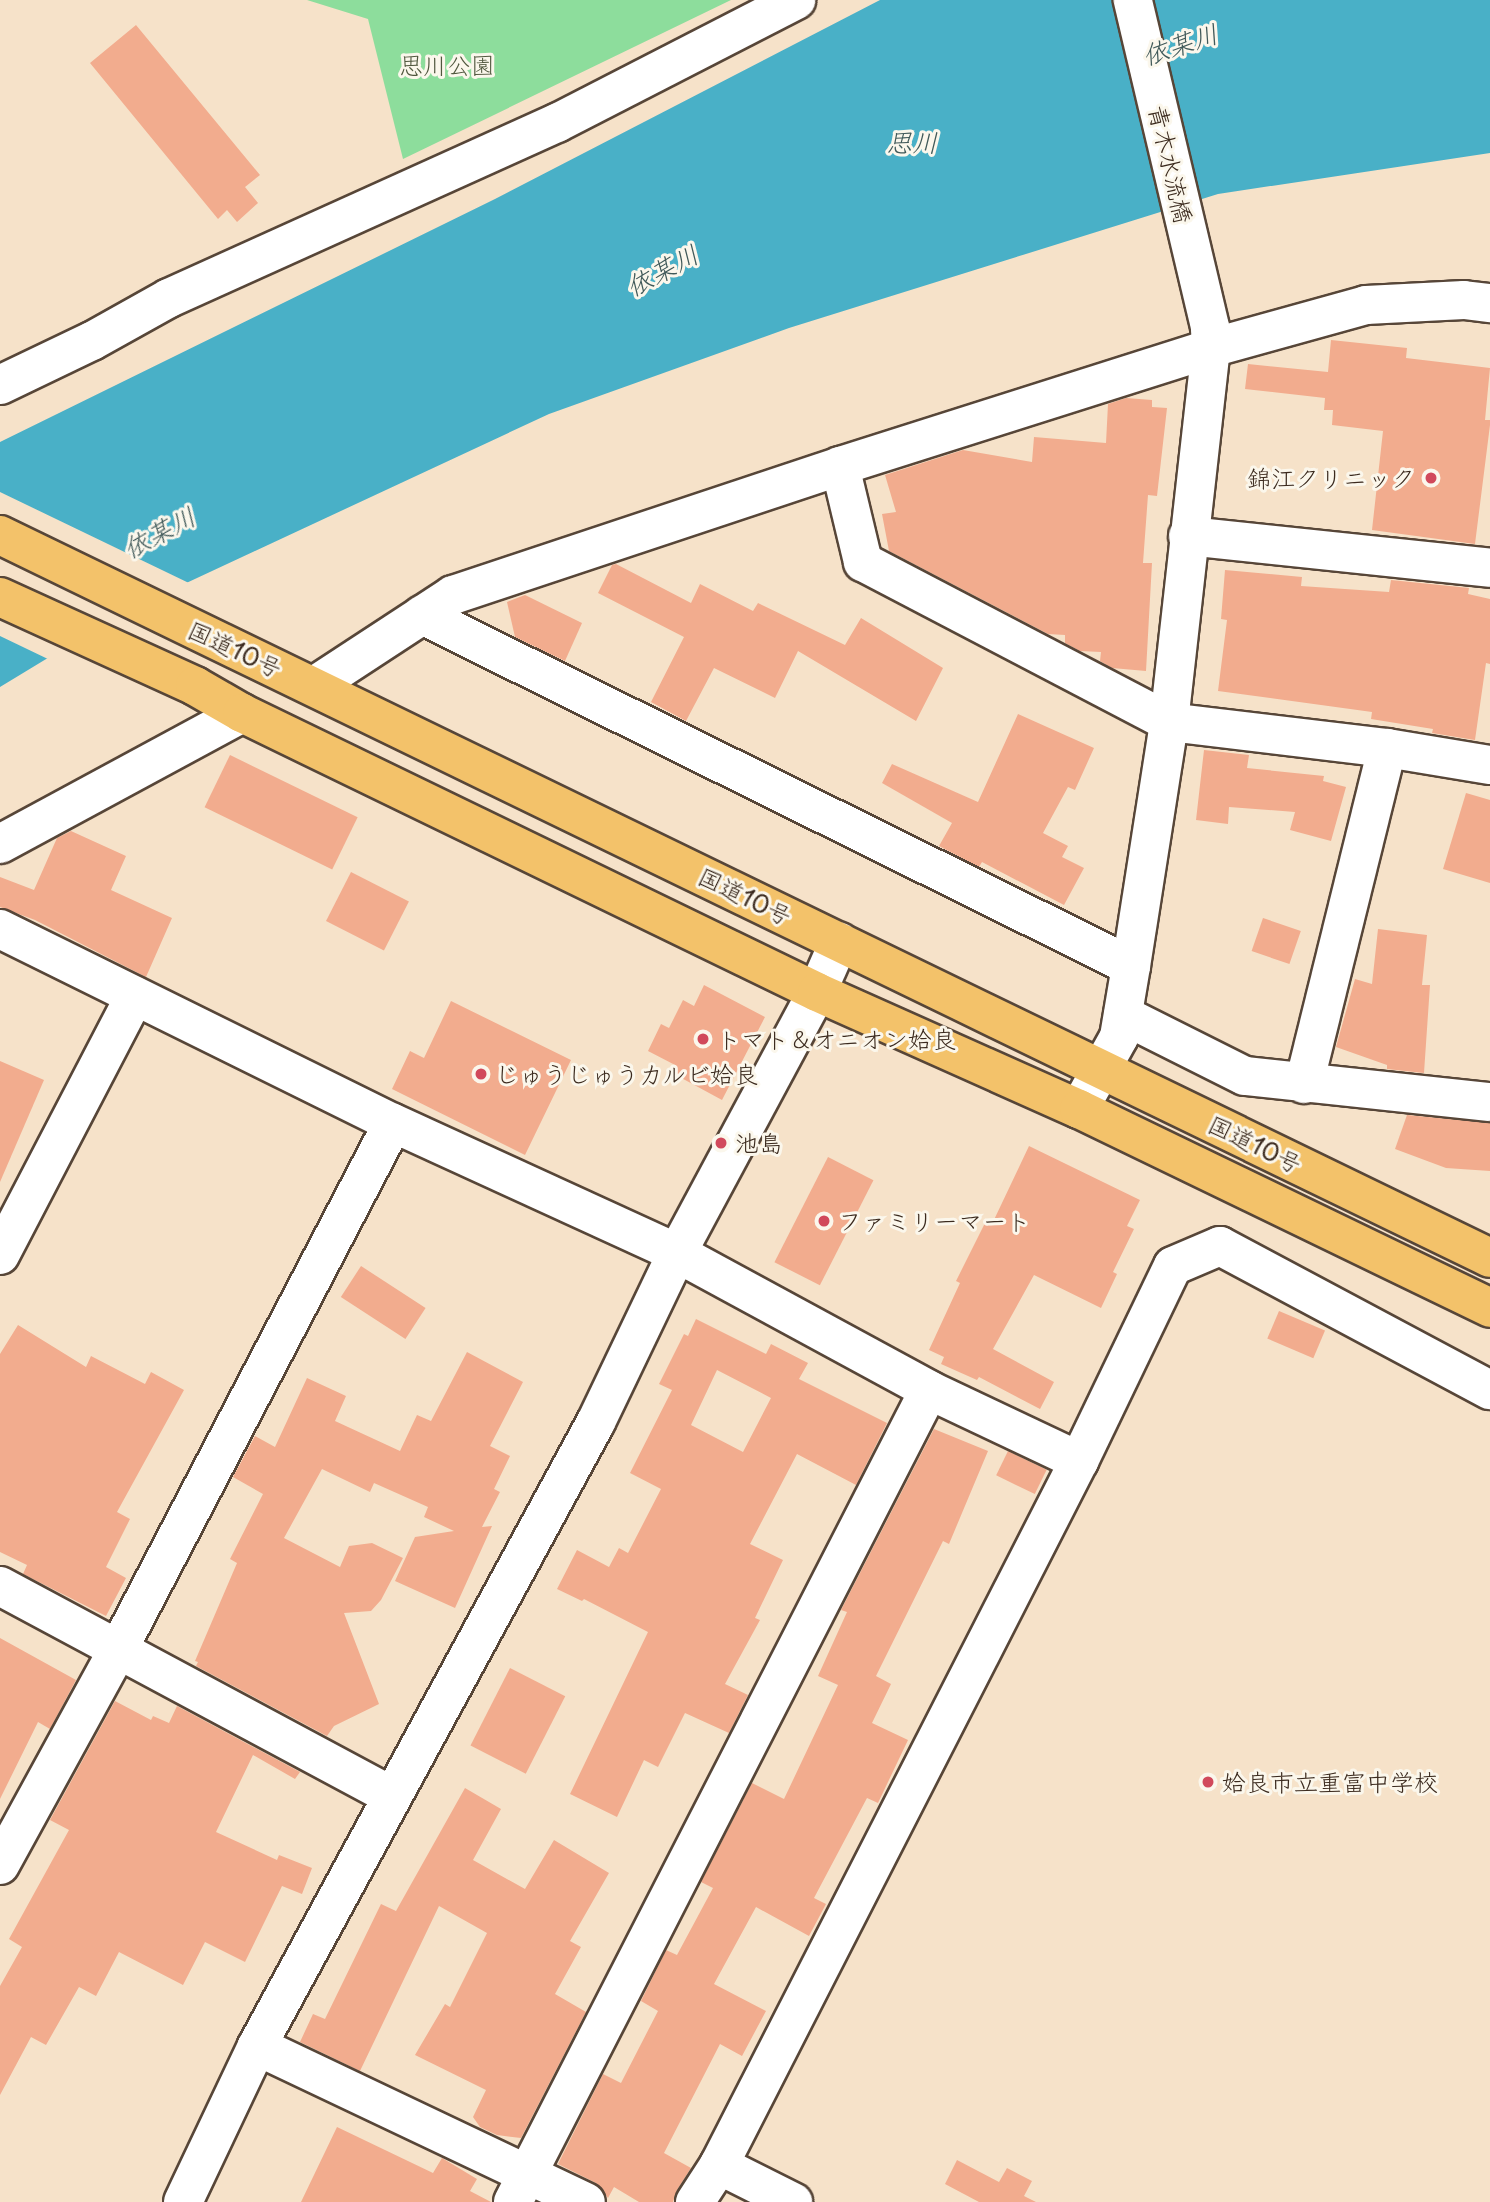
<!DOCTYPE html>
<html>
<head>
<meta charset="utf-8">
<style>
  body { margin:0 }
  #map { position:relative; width:1490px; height:2202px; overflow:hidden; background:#f6e2c9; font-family:"Playpen Sans","Klee One",sans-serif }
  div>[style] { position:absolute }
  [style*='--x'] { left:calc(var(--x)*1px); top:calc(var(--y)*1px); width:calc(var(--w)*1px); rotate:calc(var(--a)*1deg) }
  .green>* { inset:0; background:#8ddd9c }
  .water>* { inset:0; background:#49b0c7 }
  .pier>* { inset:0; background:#f6e2c9 }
  .building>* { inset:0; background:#f2ac8e; transform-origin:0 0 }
  .roads { filter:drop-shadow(2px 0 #574638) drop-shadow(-2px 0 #574638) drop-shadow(0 2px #574638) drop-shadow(0 -2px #574638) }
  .minor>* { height:38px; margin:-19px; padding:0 19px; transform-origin:19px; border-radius:19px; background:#fff }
  .highway>* { height:38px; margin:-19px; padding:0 19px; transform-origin:19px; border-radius:19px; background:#f3c26a }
  .dots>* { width:19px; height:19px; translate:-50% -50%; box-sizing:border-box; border:4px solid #fbf7ec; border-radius:50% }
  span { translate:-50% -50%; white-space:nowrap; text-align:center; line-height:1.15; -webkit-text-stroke:6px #fbf7ec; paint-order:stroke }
  .park-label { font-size:24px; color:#50573e }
  .street-label { font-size:24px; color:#3b2a1e }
  .poi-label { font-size:24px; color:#3b2a1e }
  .right { translate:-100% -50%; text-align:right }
  .left { translate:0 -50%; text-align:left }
  .water-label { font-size:26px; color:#405959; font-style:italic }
</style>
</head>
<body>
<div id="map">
  <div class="green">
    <div style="clip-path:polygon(307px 0,731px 0,403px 159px,368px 19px)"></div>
  </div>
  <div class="water">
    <div style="clip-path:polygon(880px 0,1490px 0,1490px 153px,1218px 194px,789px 328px,549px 414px,122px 613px,0 687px,0 442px,495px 199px)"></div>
  </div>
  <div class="pier">
    <div style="clip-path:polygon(0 492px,191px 584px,124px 616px,50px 660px,0 636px)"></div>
  </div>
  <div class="building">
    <div style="clip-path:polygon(136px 25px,260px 175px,245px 187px,258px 203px,237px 222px,227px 210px,218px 219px,90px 63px)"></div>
    <div style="clip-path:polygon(1331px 340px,1407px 348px,1406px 358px,1490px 368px,1485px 420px,1490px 420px,1490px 425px,1475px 544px,1372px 530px,1383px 431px,1332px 425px,1333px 410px,1324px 410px,1325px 398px,1245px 389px,1248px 364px,1328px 372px)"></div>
    <div style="clip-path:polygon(1126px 398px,1152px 400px,1152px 407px,1167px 408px,1157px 496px,1148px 495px,1143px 563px,1152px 563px,1146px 671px,1112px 668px,1100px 661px,1101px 652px,1080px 651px,1065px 643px,1065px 635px,1048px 634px,889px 551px,882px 514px,896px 512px,885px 475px,963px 450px,1032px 462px,1034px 437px,1106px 443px,1108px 404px)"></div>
    <div style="clip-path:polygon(616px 564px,691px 603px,700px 584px,753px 611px,758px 603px,845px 645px,861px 618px,943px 668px,916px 721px,798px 651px,775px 698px,714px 668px,686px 721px,651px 702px,684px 637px,598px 593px,612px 565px)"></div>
    <div style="clip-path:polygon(1225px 570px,1302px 577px,1301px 586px,1389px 592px,1391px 580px,1469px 588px,1468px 594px,1490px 599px,1490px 664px,1486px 663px,1475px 740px,1432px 733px,1433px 729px,1371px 719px,1372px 712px,1218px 691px,1227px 620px,1221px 619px)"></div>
    <div style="clip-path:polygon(525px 595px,582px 623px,565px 661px,515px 637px,507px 602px)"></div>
    <div style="clip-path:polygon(1018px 714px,1094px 748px,1075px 790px,1068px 787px,1043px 833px,1068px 846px,1062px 857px,1084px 868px,1064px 905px,982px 862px,979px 867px,939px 846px,952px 823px,882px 783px,892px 764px,978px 802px)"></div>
    <div style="clip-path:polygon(1204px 750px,1249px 755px,1247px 768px,1324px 776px,1323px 781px,1346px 787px,1331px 841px,1290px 830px,1295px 812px,1229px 807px,1228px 824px,1196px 820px)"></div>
    <div style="left:230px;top:755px;width:142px;height:58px;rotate:26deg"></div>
    <div style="clip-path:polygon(1466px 793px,1490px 800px,1490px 883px,1443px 869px)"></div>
    <div style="clip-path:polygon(71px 831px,126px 856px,111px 890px,172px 918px,146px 977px,35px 920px,0 907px,0 877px,34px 890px,57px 838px)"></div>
    <div style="left:351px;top:872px;width:65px;height:55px;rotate:27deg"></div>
    <div style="left:1263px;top:918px;width:40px;height:35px;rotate:19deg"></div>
    <div style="clip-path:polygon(1378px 929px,1427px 935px,1422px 985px,1430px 985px,1424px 1073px,1387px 1069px,1387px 1065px,1336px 1047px,1355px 979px,1372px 984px)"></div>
    <div style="clip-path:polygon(704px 985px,765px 1017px,722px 1100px,674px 1074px,677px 1066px,648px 1051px,661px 1024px,669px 1028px,683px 1000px,694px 1006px)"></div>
    <div style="clip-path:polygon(451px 1001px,571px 1060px,525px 1155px,392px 1089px,410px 1051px,424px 1058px)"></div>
    <div style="clip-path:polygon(0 1061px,44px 1080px,0 1182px)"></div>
    <div style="clip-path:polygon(1407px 1115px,1490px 1123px,1490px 1171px,1446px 1168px,1395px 1149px)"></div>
    <div style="clip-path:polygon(1029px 1146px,1140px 1200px,1127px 1226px,1134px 1229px,1113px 1272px,1117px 1274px,1101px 1308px,1034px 1275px,993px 1349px,1054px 1382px,1040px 1409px,979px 1377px,977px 1380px,941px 1364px,944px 1357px,929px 1350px,960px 1283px,956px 1281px,986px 1221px,992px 1224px)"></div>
    <div style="left:828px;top:1157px;width:51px;height:118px;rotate:27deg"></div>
    <div style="left:361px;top:1266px;width:77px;height:37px;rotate:33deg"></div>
    <div style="left:1279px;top:1311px;width:50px;height:30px;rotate:23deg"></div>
    <div style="clip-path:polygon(evenodd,696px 1319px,766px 1354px,771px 1344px,808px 1363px,799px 1379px,887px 1423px,856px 1485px,797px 1454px,750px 1544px,783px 1560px,755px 1618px,760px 1620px,725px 1684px,748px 1695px,729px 1733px,685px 1713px,658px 1767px,644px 1760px,617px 1817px,570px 1794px,648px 1632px,584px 1599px,582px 1601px,557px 1589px,577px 1550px,609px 1567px,619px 1548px,628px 1553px,661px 1489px,630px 1473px,672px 1390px,659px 1384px,684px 1334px,688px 1336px,696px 1319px,717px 1370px,771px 1398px,743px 1452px,691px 1425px,717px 1370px)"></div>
    <div style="clip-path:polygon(18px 1325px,86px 1367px,91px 1356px,145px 1384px,151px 1372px,184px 1390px,117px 1512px,130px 1519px,106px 1567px,126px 1578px,106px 1616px,23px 1574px,27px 1565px,0 1552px,0 1354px)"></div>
    <div style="clip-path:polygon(467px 1352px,523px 1382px,490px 1446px,510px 1456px,494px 1489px,500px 1492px,482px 1527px,492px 1526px,455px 1608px,395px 1581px,415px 1537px,454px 1531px,424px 1517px,428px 1507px,374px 1483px,370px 1492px,322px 1469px,284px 1538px,340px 1567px,349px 1546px,372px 1543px,403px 1558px,381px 1600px,371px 1611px,344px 1613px,379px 1704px,334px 1726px,327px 1736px,196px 1666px,198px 1662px,195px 1661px,237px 1563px,230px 1559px,263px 1494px,233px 1477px,255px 1436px,275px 1447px,307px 1378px,346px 1396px,335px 1421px,400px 1451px,417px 1415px,431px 1421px)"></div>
    <div style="clip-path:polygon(934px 1429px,988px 1451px,949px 1544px,943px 1541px,876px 1676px,891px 1684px,872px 1723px,908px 1740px,878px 1803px,867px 1798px,814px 1898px,826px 1904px,809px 1936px,756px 1907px,714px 1984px,766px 2011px,742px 2056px,720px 2044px,664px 2153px,691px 2168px,677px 2190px,673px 2202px,639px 2202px,614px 2187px,608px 2198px,596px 2183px,558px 2164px,603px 2074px,621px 2083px,658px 2011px,641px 2001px,666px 1950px,677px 1955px,713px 1888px,701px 1882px,752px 1783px,784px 1799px,838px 1685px,818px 1676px,847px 1612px,841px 1610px)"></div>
    <div style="left:1008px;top:1451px;width:43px;height:27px;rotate:26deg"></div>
    <div style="clip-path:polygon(0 1638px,76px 1680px,50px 1729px,38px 1722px,0 1799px)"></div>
    <div style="left:510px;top:1668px;width:62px;height:87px;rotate:27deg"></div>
    <div style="clip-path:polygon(115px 1701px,151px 1720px,153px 1716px,169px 1723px,177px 1706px,300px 1772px,295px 1779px,253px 1755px,216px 1832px,277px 1860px,279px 1855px,312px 1868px,302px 1894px,282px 1886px,245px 1962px,205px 1942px,183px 1985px,119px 1952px,96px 1996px,79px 1987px,46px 2045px,31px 2037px,0 2095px,0 1986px,22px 1947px,9px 1939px,69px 1830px,50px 1820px)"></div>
    <div style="clip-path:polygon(465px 1788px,501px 1809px,473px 1860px,525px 1889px,554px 1840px,609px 1873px,570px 1941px,581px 1947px,555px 1994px,586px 2012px,521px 2138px,497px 2135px,480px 2127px,473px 2117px,486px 2090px,415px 2055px,445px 2004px,450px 2007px,487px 1933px,439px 1906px,360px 2071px,300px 2042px,313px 2014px,325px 2019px,381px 1904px,396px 1911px)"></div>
    <div style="clip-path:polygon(337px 2127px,433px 2173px,442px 2158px,477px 2179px,470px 2191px,491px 2202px,301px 2202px)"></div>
    <div style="clip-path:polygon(957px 2160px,999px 2182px,1007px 2168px,1032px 2181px,1024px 2196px,1036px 2202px,979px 2202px,945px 2184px)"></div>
  </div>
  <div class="roads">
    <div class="minor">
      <div style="--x:0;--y:385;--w:102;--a:-25.6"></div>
      <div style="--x:92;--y:341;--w:88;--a:-29.2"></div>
      <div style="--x:169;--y:298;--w:426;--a:-24.3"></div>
      <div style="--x:557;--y:123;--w:269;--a:-27.2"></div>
      <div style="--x:840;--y:466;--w:99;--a:76.5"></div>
      <div style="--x:863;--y:562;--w:345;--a:27.6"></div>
      <div style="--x:1169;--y:722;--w:220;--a:6.8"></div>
      <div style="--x:1387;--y:748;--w:104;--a:9.4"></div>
      <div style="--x:1188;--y:536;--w:304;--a:6"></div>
      <div style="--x:422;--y:615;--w:791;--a:26.34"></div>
      <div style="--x:314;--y:686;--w:166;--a:-33.2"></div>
      <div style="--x:453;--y:595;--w:408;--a:-18.4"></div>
      <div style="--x:840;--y:466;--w:389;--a:-17.6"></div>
      <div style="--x:1211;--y:348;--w:161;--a:-15.5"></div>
      <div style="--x:1366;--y:305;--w:98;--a:-2.9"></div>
      <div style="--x:1464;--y:300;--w:26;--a:7"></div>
      <div style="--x:0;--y:844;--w:275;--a:-28.4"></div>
      <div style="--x:0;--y:929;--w:438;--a:26.3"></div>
      <div style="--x:393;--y:1123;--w:312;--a:24.6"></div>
      <div style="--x:677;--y:1253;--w:287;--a:28.5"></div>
      <div style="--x:929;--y:1390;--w:166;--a:25.3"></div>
      <div style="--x:1123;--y:1015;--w:136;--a:26.6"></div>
      <div style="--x:1245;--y:1076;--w:246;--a:6.1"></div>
      <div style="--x:1304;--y:1084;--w:346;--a:-76.1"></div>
      <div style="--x:1079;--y:1109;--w:82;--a:-60.9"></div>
      <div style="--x:1119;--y:1037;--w:72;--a:-80.4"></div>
      <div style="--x:1131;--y:966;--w:247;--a:-81.1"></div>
      <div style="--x:1169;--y:722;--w:376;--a:-83.6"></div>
      <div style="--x:1211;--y:348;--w:21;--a:-93"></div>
      <div style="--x:1210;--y:327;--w:336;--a:-103.3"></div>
      <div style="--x:0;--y:1255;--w:292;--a:-62.5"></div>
      <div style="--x:0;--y:1586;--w:445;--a:28.2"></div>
      <div style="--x:0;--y:1865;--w:247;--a:-61.3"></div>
      <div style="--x:119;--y:1648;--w:592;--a:-62.44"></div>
      <div style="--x:257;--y:2046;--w:364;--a:25.4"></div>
      <div style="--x:719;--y:2165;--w:83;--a:26.6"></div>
      <div style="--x:183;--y:2202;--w:173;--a:-64.6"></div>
      <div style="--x:257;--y:2046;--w:710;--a:-61.49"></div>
      <div style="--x:596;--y:1422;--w:187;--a:-64.4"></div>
      <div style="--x:677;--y:1253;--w:296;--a:-61.8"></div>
      <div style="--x:817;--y:992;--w:55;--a:-66.3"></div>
      <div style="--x:513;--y:2202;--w:912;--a:-62.87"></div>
      <div style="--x:695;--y:2202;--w:44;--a:-57"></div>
      <div style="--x:719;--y:2165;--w:791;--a:-62.92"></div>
      <div style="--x:1079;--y:1461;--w:216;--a:-64.3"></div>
      <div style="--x:1173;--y:1266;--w:51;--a:-23.1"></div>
      <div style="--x:1220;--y:1246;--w:306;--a:28.1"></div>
    </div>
    <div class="highway">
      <div style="--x:0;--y:535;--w:1656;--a:25.88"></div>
      <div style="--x:0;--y:597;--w:214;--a:24.5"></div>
      <div style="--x:195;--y:686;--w:54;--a:29.9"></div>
      <div style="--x:242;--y:713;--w:639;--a:25.88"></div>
      <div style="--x:817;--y:992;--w:287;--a:24.1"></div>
      <div style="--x:1079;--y:1109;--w:457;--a:25.8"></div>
    </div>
  </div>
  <div class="dots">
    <div style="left:1431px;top:478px;background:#d1495b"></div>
    <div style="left:703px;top:1039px;background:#d1495b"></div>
    <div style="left:481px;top:1074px;background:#d1495b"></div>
    <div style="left:721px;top:1143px;background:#d1495b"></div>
    <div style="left:824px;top:1221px;background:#d1495b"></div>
    <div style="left:1208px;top:1782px;background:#d1495b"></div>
  </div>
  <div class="park-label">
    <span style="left:447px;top:65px">思川公園</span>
  </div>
  <div class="street-label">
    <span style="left:1171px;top:164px;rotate:77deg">青木水流橋</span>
    <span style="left:235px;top:649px;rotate:25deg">国道10号</span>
    <span style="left:745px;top:896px;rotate:26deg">国道10号</span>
    <span style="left:1255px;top:1144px;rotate:26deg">国道10号</span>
  </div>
  <div class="poi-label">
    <span class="right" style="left:1415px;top:478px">錦江クリニック</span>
    <span class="left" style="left:717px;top:1039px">トマト＆オニオン姶良</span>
    <span class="left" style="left:495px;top:1074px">じゅうじゅうカルビ姶良</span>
    <span class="left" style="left:735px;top:1143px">池島</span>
    <span class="left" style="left:838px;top:1221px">ファミリーマート</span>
    <span class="left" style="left:1222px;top:1782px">姶良市立重富中学校</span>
  </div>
  <div class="water-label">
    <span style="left:1180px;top:44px;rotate:-18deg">依某川</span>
    <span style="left:912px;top:142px">思川</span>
    <span style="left:662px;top:270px;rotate:-28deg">依某川</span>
    <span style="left:159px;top:532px;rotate:-28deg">依某川</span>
  </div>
</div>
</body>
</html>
